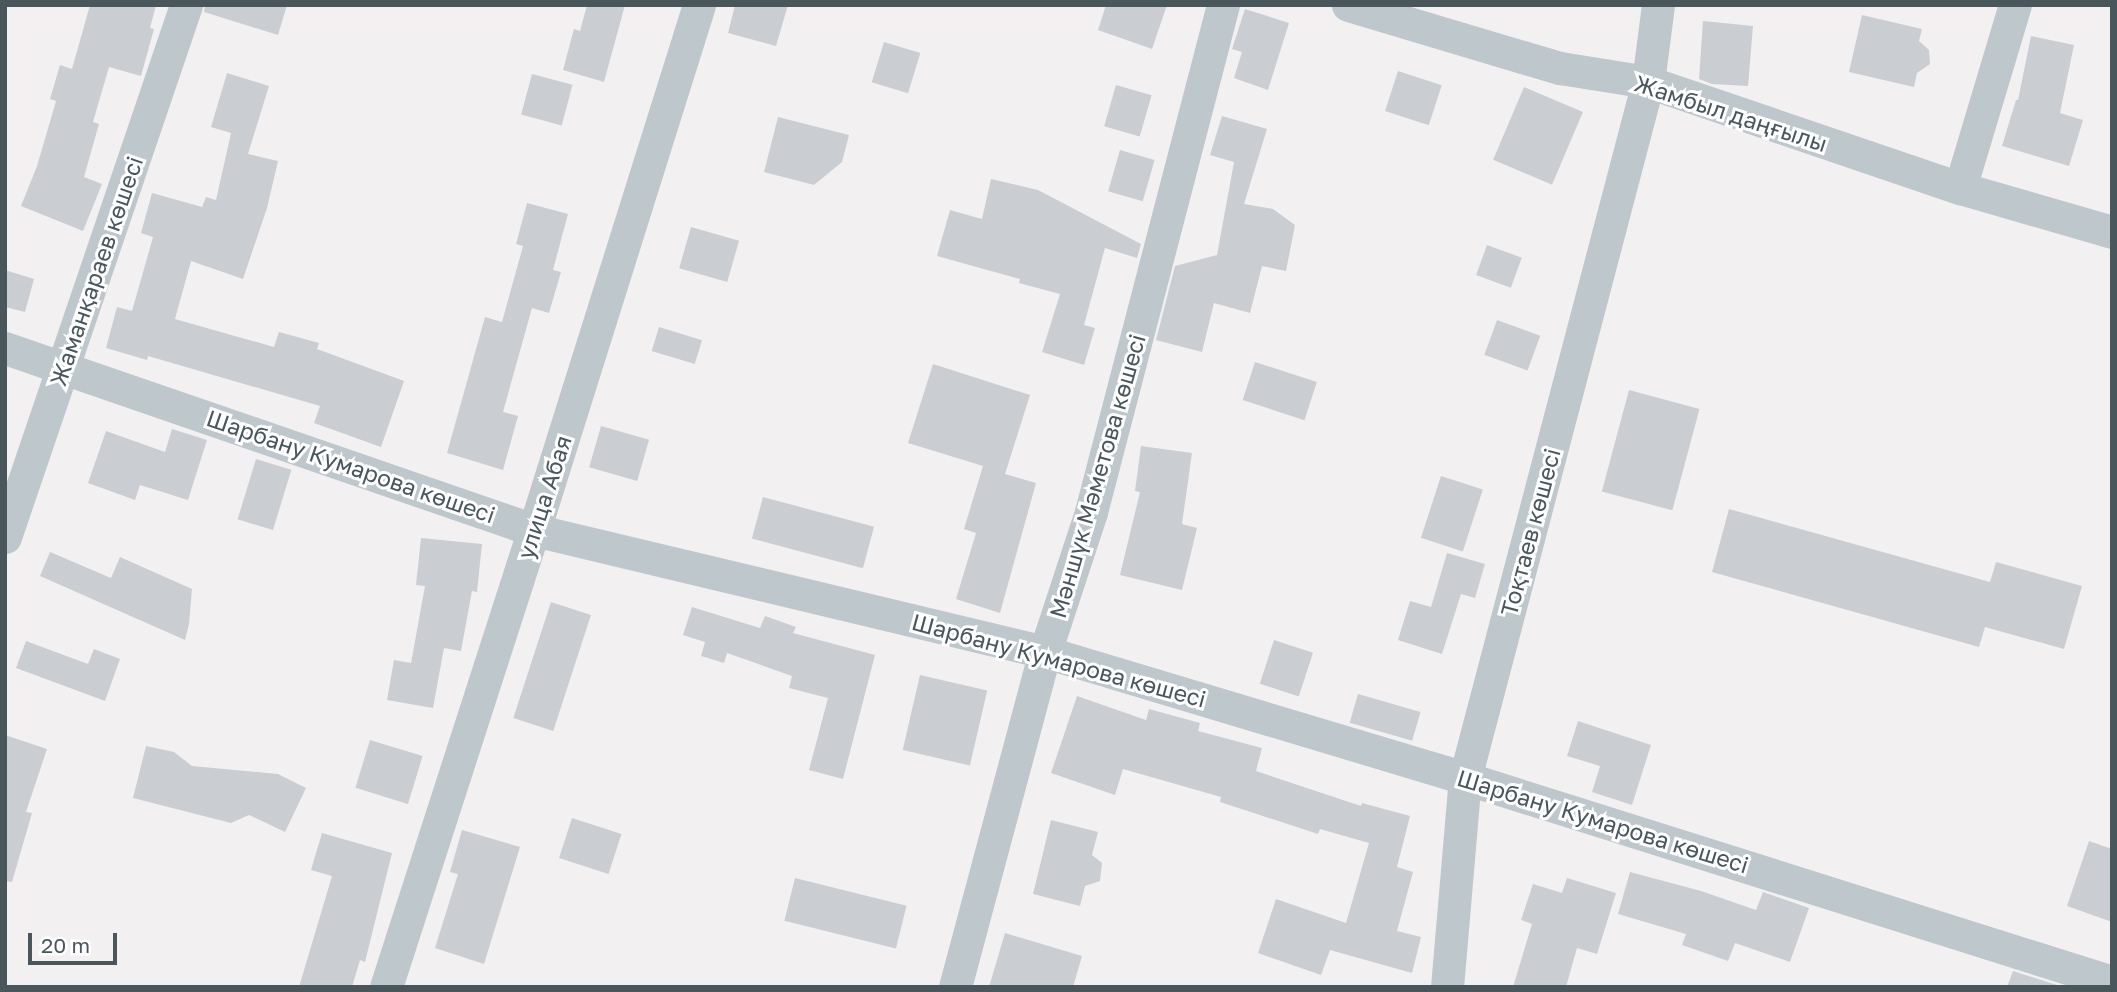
<!DOCTYPE html>
<html>
<head>
<meta charset="utf-8">
<style>
  body { margin:0 }
  #map { position:relative; width:2117px; height:992px; overflow:hidden; background:#f3f0f1; font-family:"Golos Text",sans-serif }
  div>[style] { position:absolute }
  [style*='--x'] { left:calc(var(--x)*1px); top:calc(var(--y)*1px); width:calc(var(--w)*1px); rotate:calc(var(--a)*1deg) }
  .building>* { inset:0; background:#caced2; transform-origin:0 0 }
  .minor>* { height:33px; margin:-16.5px; padding:0 16.5px; transform-origin:16.5px; border-radius:16.5px; background:#bdc7cc }
  span { translate:-50% -50%; white-space:nowrap; text-align:center; line-height:1.15; -webkit-text-stroke:6px #fff; paint-order:stroke }
  .street-label { font-size:23px; color:#49575d }
  .frame { position:absolute; inset:0; border:7px solid #49575d; pointer-events:none }
  .scale { position:absolute; left:28px; top:933px; width:89px; height:32px; box-sizing:border-box; border:4px solid #49575d; border-top:0; padding-left:9px; font-size:21px; line-height:24px; white-space:nowrap; color:#49575d; -webkit-text-stroke:5px #fff; paint-order:stroke }
</style>
</head>
<body>
<div id="map">
  <div class="building">
    <div style="clip-path:polygon(90px 5px,156px 5px,150px 28px,154px 29px,141px 76px,109px 67px,93px 122px,99px 124px,84px 177px,102px 184px,83px 231px,21px 206px,37px 166px,56px 101px,50px 99px,60px 65px,72px 69px)"></div>
    <div style="clip-path:polygon(205px 5px,287px 5px,278px 35px,204px 12px)"></div>
    <div style="clip-path:polygon(587px 5px,625px 5px,604px 82px,563px 70px,574px 29px,580px 31px)"></div>
    <div style="clip-path:polygon(735px 5px,788px 5px,776px 46px,728px 33px)"></div>
    <div style="clip-path:polygon(1106px 5px,1167px 5px,1152px 49px,1098px 30px)"></div>
    <div style="clip-path:polygon(1245px 9px,1289px 23px,1268px 90px,1234px 78px,1242px 52px,1232px 49px)"></div>
    <div style="clip-path:polygon(1862px 15px,1922px 29px,1919px 41px,1929px 50px,1930px 64px,1917px 73px,1914px 87px,1849px 72px)"></div>
    <div style="clip-path:polygon(1703px 21px,1753px 26px,1748px 86px,1712px 84px,1699px 79px)"></div>
    <div style="clip-path:polygon(2031px 36px,2074px 45px,2060px 113px,2083px 120px,2069px 166px,2002px 146px,2016px 100px,2018px 100px)"></div>
    <div style="left:884px;top:42px;width:38px;height:42px;rotate:17deg"></div>
    <div style="left:1398px;top:71px;width:46px;height:42px;rotate:18deg"></div>
    <div style="clip-path:polygon(227px 73px,269px 86px,248px 154px,278px 161px,267px 208px,243px 279px,191px 261px,175px 319px,274px 347px,279px 332px,319px 343px,317px 349px,404px 381px,381px 447px,314px 423px,320px 406px,148px 356px,147px 360px,106px 348px,117px 307px,132px 311px,153px 237px,141px 233px,152px 193px,202px 207px,206px 197px,216px 200px,231px 133px,211px 127px)"></div>
    <div style="left:532px;top:74px;width:42px;height:42px;rotate:15deg"></div>
    <div style="left:1116px;top:85px;width:37px;height:43px;rotate:16deg"></div>
    <div style="left:1524px;top:87px;width:64px;height:79px;rotate:23deg"></div>
    <div style="clip-path:polygon(1222px 116px,1267px 129px,1244px 204px,1273px 209px,1295px 225px,1286px 271px,1262px 266px,1250px 313px,1214px 303px,1202px 352px,1156px 340px,1175px 266px,1217px 255px,1234px 162px,1210px 155px)"></div>
    <div style="clip-path:polygon(778px 117px,849px 135px,842px 162px,814px 185px,764px 172px)"></div>
    <div style="left:1120px;top:150px;width:36px;height:43px;rotate:16deg"></div>
    <div style="clip-path:polygon(991px 179px,1038px 190px,1141px 244px,1137px 258px,1105px 248px,1084px 325px,1095px 328px,1084px 365px,1042px 352px,1060px 294px,1019px 283px,1020px 279px,937px 256px,950px 210px,982px 219px)"></div>
    <div style="clip-path:polygon(527px 203px,568px 214px,553px 270px,561px 272px,549px 313px,532px 308px,503px 412px,518px 416px,503px 470px,447px 453px,485px 317px,502px 322px,523px 246px,516px 244px)"></div>
    <div style="left:691px;top:227px;width:50px;height:43px;rotate:16deg"></div>
    <div style="left:1487px;top:245px;width:37px;height:32px;rotate:20deg"></div>
    <div style="clip-path:polygon(5px 270px,34px 279px,25px 312px,5px 307px)"></div>
    <div style="left:1497px;top:320px;width:46px;height:37px;rotate:20deg"></div>
    <div style="left:659px;top:327px;width:45px;height:25px;rotate:17deg"></div>
    <div style="left:1255px;top:362px;width:65px;height:40px;rotate:18deg"></div>
    <div style="clip-path:polygon(933px 364px,1030px 395px,1005px 474px,1036px 483px,1000px 613px,956px 599px,976px 533px,964px 529px,983px 466px,908px 443px)"></div>
    <div style="left:1629px;top:390px;width:73px;height:105px;rotate:15deg"></div>
    <div style="left:601px;top:426px;width:50px;height:43px;rotate:16deg"></div>
    <div style="clip-path:polygon(172px 429px,207px 440px,188px 500px,140px 485px,135px 500px,88px 483px,106px 431px,165px 452px)"></div>
    <div style="clip-path:polygon(1141px 446px,1192px 453px,1182px 524px,1197px 528px,1182px 590px,1120px 575px,1140px 492px,1135px 491px)"></div>
    <div style="left:256px;top:459px;width:37px;height:63px;rotate:17deg"></div>
    <div style="left:1441px;top:476px;width:44px;height:65px;rotate:18deg"></div>
    <div style="left:763px;top:497px;width:115px;height:43px;rotate:15deg"></div>
    <div style="clip-path:polygon(1729px 509px,1990px 582px,1996px 562px,2082px 586px,2064px 649px,1985px 627px,1979px 647px,1712px 572px)"></div>
    <div style="clip-path:polygon(421px 538px,482px 544px,477px 592px,472px 591px,461px 651px,444px 648px,433px 708px,387px 700px,394px 660px,411px 663px,425px 586px,416px 585px)"></div>
    <div style="clip-path:polygon(50px 552px,111px 578px,120px 557px,192px 589px,189px 624px,185px 640px,40px 576px)"></div>
    <div style="clip-path:polygon(1447px 553px,1485px 564px,1475px 598px,1461px 594px,1442px 654px,1398px 640px,1410px 601px,1431px 607px)"></div>
    <div style="left:551px;top:602px;width:42px;height:122px;rotate:18deg"></div>
    <div style="clip-path:polygon(692px 607px,760px 628px,765px 616px,796px 627px,793px 633px,875px 655px,843px 779px,809px 770px,828px 698px,789px 688px,792px 676px,727px 653px,724px 663px,701px 656px,705px 642px,683px 635px)"></div>
    <div style="left:1274px;top:640px;width:41px;height:46px;rotate:18deg"></div>
    <div style="clip-path:polygon(26px 641px,88px 664px,94px 649px,120px 659px,105px 701px,16px 668px)"></div>
    <div style="left:920px;top:675px;width:69px;height:77px;rotate:13deg"></div>
    <div style="left:1358px;top:694px;width:65px;height:30px;rotate:16deg"></div>
    <div style="clip-path:polygon(1077px 696px,1146px 720px,1149px 709px,1200px 723px,1198px 731px,1262px 748px,1256px 771px,1361px 806px,1362px 803px,1410px 816px,1397px 867px,1413px 872px,1397px 931px,1421px 937px,1412px 973px,1330px 950px,1321px 975px,1258px 953px,1276px 899px,1346px 923px,1369px 843px,1320px 829px,1318px 834px,1220px 802px,1221px 797px,1123px 769px,1115px 795px,1051px 773px)"></div>
    <div style="clip-path:polygon(1578px 721px,1651px 745px,1632px 805px,1592px 792px,1600px 766px,1567px 756px)"></div>
    <div style="clip-path:polygon(5px 735px,47px 749px,26px 812px,32px 813px,12px 882px,5px 881px)"></div>
    <div style="left:370px;top:740px;width:55px;height:50px;rotate:17deg"></div>
    <div style="clip-path:polygon(146px 746px,174px 752px,192px 766px,278px 774px,306px 788px,285px 832px,249px 815px,231px 823px,133px 798px)"></div>
    <div style="left:572px;top:818px;width:52px;height:42px;rotate:18deg"></div>
    <div style="clip-path:polygon(1051px 820px,1098px 832px,1092px 855px,1102px 863px,1100px 881px,1085px 886px,1080px 906px,1033px 894px)"></div>
    <div style="clip-path:polygon(462px 830px,520px 847px,484px 964px,435px 948px,458px 874px,450px 872px)"></div>
    <div style="clip-path:polygon(322px 833px,392px 853px,365px 962px,360px 960px,352px 987px,299px 987px,332px 876px,311px 870px)"></div>
    <div style="clip-path:polygon(2089px 841px,2112px 849px,2112px 922px,2067px 906px)"></div>
    <div style="clip-path:polygon(1630px 872px,1701px 891px,1756px 910px,1763px 892px,1809px 908px,1790px 962px,1735px 943px,1728px 961px,1682px 945px,1686px 934px,1618px 914px)"></div>
    <div style="left:795px;top:878px;width:115px;height:44px;rotate:14deg"></div>
    <div style="clip-path:polygon(1567px 878px,1616px 893px,1597px 954px,1577px 948px,1566px 987px,1513px 987px,1532px 924px,1521px 920px,1533px 884px,1562px 893px)"></div>
    <div style="clip-path:polygon(1005px 933px,1082px 956px,1073px 987px,989px 987px)"></div>
    <div style="clip-path:polygon(2013px 971px,2063px 987px,2007px 987px)"></div>
  </div>
  <div class="minor">
    <div style="--x:1348;--y:5;--w:221;--a:16.6"></div>
    <div style="--x:1560;--y:68;--w:89;--a:9"></div>
    <div style="--x:1648;--y:82;--w:330;--a:18.8"></div>
    <div style="--x:1960;--y:188;--w:158;--a:16.1"></div>
    <div style="--x:1960;--y:188;--w:191;--a:-73.3"></div>
    <div style="--x:5;--y:348;--w:559;--a:18.99"></div>
    <div style="--x:534;--y:530;--w:525;--a:13.43"></div>
    <div style="--x:1045;--y:652;--w:438;--a:16.7"></div>
    <div style="--x:1465;--y:778;--w:678;--a:17.5"></div>
    <div style="--x:5;--y:537;--w:562;--a:-71.21"></div>
    <div style="--x:386;--y:987;--w:480;--a:-72.1"></div>
    <div style="--x:534;--y:530;--w:550;--a:-72.55"></div>
    <div style="--x:955;--y:987;--w:347;--a:-75"></div>
    <div style="--x:1045;--y:652;--w:147;--a:-71.8"></div>
    <div style="--x:1091;--y:512;--w:524;--a:-75.41"></div>
    <div style="--x:1447;--y:987;--w:210;--a:-85.1"></div>
    <div style="--x:1465;--y:778;--w:720;--a:-75.27"></div>
    <div style="--x:1648;--y:82;--w:78;--a:-82.6"></div>
  </div>
  <div class="street-label">
    <span style="left:1731px;top:113px;rotate:18deg">Жамбыл даңғылы</span>
    <span style="left:96px;top:271px;rotate:-71deg">Жаманқараев көшесі</span>
    <span style="left:351px;top:466px;rotate:19deg">Шарбану Кумарова көшесі</span>
    <span style="left:1097px;top:476px;rotate:-74deg">Мәншүк Мәметова көшесі</span>
    <span style="left:544px;top:497px;rotate:-72deg">улица Абая</span>
    <span style="left:1530px;top:532px;rotate:-75deg">Тоқтаев көшесі</span>
    <span style="left:1059px;top:660px;rotate:15deg">Шарбану Кумарова көшесі</span>
    <span style="left:1603px;top:821px;rotate:17deg">Шарбану Кумарова көшесі</span>
  </div>
  <div class="frame"></div>
  <div class="scale">20 m</div>
</div>
</body>
</html>
